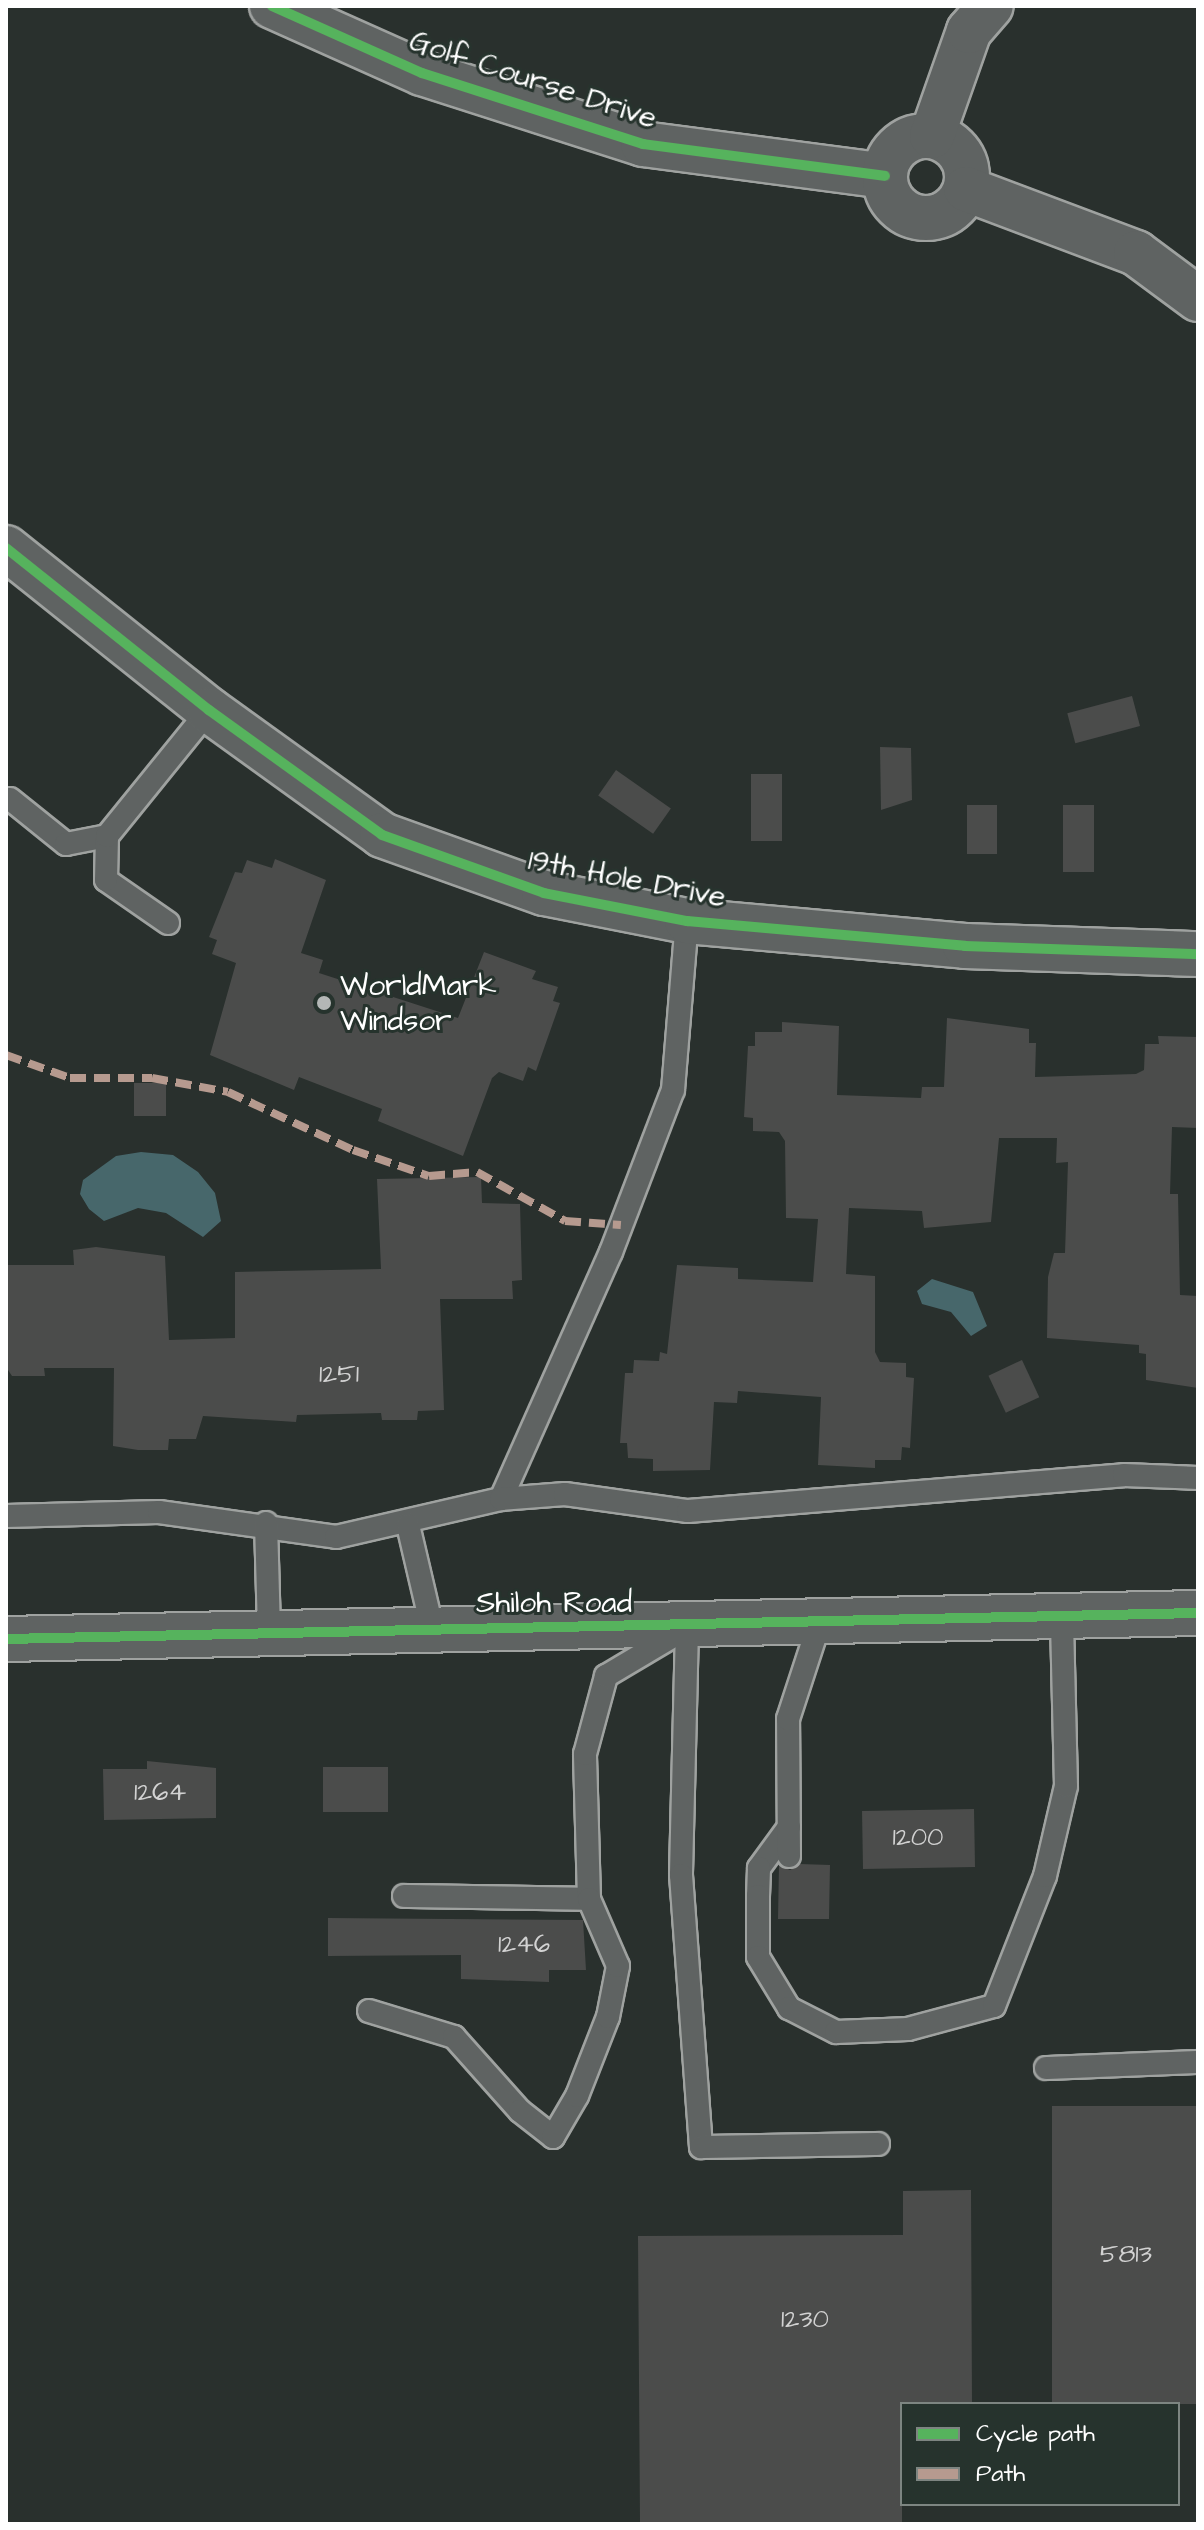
<!DOCTYPE html>
<html>
<head>
<meta charset="utf-8">
<style>
  body { margin:0 }
  #map { position:relative; width:1204px; height:2530px; overflow:hidden; background:#29302d; font-family:"Architects Daughter",sans-serif }
  div>[style] { position:absolute }
  [style*='--x'] { left:calc(var(--x)*1px); top:calc(var(--y)*1px); width:calc(var(--w)*1px); rotate:calc(var(--a)*1deg) }
  .water>* { inset:0; background:#47676b }
  .building>* { inset:0; background:#4b4c4b; transform-origin:0 0 }
  .roads { filter:drop-shadow(2px 0 #9fa2a0) drop-shadow(-2px 0 #9fa2a0) drop-shadow(0 2px #9fa2a0) drop-shadow(0 -2px #9fa2a0) }
  .lane>* { height:22px; margin:-11px; padding:0 11px; transform-origin:11px; border-radius:11px; background:#5f6362 }
  .street>* { height:44px; margin:-22px; padding:0 22px; transform-origin:22px; border-radius:22px; background:#5f6362 }
  .street>.ring { margin:-22px; padding:0; box-sizing:content-box; background:none; border:44px solid #5f6362; border-radius:50% }
  .secondary>* { height:44px; margin:-22px; padding:0 22px; transform-origin:22px; border-radius:22px; background:#5f6362 }
  .quiet>* { height:8px; margin-top:-4px; transform-origin:0; background:repeating-linear-gradient(90deg,#b69a8f 0 16px,transparent 0 24px) }
  .cycleway>* { height:10px; margin:-5px; padding:0 5px; transform-origin:5px; border-radius:5px; background:#56b35d }
  .dots>* { width:22px; height:22px; translate:-50% -50%; box-sizing:border-box; border:4px solid #26332d; border-radius:50% }
  span { translate:-50% -50%; white-space:nowrap; text-align:center; line-height:1.15; -webkit-text-stroke:6px #26332d; paint-order:stroke }
  .number-label { font-size:26px; color:#d2d2d2 }
  .number-label span { -webkit-text-stroke-width:0 }
  .street-label { font-size:30px; color:#fff }
  .poi-label { font-size:30px; color:#fff }
  .left { translate:0 -50%; text-align:left }
  .frame { position:absolute; inset:0; border:8px solid #fff; pointer-events:none }
  .legend { position:absolute; left:900px; top:2402px; width:280px; height:104px; box-sizing:border-box; background:#26332d; border:2px solid #7d8581; margin:0; padding:10px 14px; list-style:none; font-size:24px; color:#fff }
  .legend li { display:flex; align-items:center; gap:16px; height:40px }
  .legend b { width:40px; border:2px solid #7d8581 }
</style>
</head>
<body>
<div id="map">
  <div class="water">
    <div style="clip-path:polygon(141px 1152px,173px 1155px,198px 1172px,215px 1193px,221px 1221px,203px 1237px,166px 1213px,138px 1208px,104px 1221px,89px 1209px,80px 1194px,83px 1180px,116px 1156px)"></div>
    <div style="clip-path:polygon(932px 1279px,973px 1292px,987px 1326px,971px 1336px,951px 1312px,922px 1304px,917px 1291px)"></div>
  </div>
  <div class="building">
    <div style="left:1132px;top:696px;width:31px;height:67px;rotate:75deg"></div>
    <div style="clip-path:polygon(880px 747px,911px 748px,912px 800px,881px 810px)"></div>
    <div style="left:616px;top:770px;width:67px;height:31px;rotate:35deg"></div>
    <div style="left:751px;top:774px;width:31px;height:67px"></div>
    <div style="left:967px;top:805px;width:30px;height:49px"></div>
    <div style="left:1063px;top:805px;width:31px;height:67px"></div>
    <div style="clip-path:polygon(275px 859px,326px 880px,301px 953px,323px 960px,319px 973px,458px 1018px,484px 952px,536px 971px,532px 979px,558px 987px,553px 1001px,560px 1003px,536px 1071px,528px 1067px,523px 1081px,499px 1072px,492px 1078px,463px 1156px,378px 1121px,382px 1109px,299px 1077px,294px 1090px,210px 1055px,236px 963px,212px 954px,217px 940px,209px 937px,235px 872px,242px 873px,247px 860px,272px 868px)"></div>
    <div style="clip-path:polygon(947px 1018px,1029px 1029px,1029px 1043px,1036px 1043px,1035px 1077px,1136px 1074px,1144px 1070px,1145px 1044px,1159px 1044px,1158px 1036px,1198px 1037px,1198px 1128px,1172px 1127px,1170px 1194px,1178px 1194px,1180px 1295px,1198px 1296px,1198px 1388px,1146px 1380px,1146px 1354px,1139px 1353px,1139px 1345px,1047px 1338px,1048px 1277px,1054px 1253px,1065px 1253px,1068px 1162px,1056px 1163px,1057px 1138px,999px 1138px,991px 1222px,924px 1228px,922px 1211px,849px 1208px,846px 1274px,875px 1276px,875px 1352px,880px 1362px,906px 1363px,906px 1377px,914px 1378px,910px 1448px,902px 1447px,901px 1460px,875px 1460px,875px 1468px,818px 1465px,821px 1397px,738px 1391px,737px 1403px,714px 1402px,710px 1470px,653px 1471px,653px 1459px,628px 1458px,627px 1443px,620px 1443px,625px 1373px,633px 1373px,634px 1360px,659px 1361px,660px 1352px,667px 1354px,677px 1265px,738px 1268px,738px 1279px,813px 1282px,818px 1219px,786px 1218px,785px 1141px,779px 1132px,753px 1131px,753px 1118px,744px 1117px,748px 1046px,755px 1046px,755px 1032px,782px 1032px,782px 1022px,839px 1026px,837px 1095px,921px 1098px,922px 1087px,944px 1087px)"></div>
    <div style="left:134px;top:1083px;width:32px;height:33px"></div>
    <div style="clip-path:polygon(481px 1177px,482px 1203px,520px 1204px,522px 1280px,512px 1281px,513px 1299px,440px 1299px,444px 1410px,418px 1411px,417px 1420px,382px 1420px,381px 1413px,297px 1415px,296px 1422px,203px 1416px,196px 1439px,169px 1439px,168px 1450px,138px 1450px,113px 1446px,114px 1368px,44px 1368px,45px 1376px,12px 1376px,6px 1367px,6px 1265px,74px 1265px,73px 1250px,96px 1247px,165px 1256px,169px 1340px,235px 1338px,235px 1272px,381px 1269px,377px 1179px)"></div>
    <div style="left:1022px;top:1360px;width:41px;height:37px;rotate:65deg"></div>
    <div style="clip-path:polygon(147px 1761px,216px 1768px,216px 1818px,104px 1820px,103px 1769px,147px 1769px)"></div>
    <div style="left:323px;top:1767px;width:65px;height:45px"></div>
    <div style="left:974px;top:1809px;width:58px;height:112px;rotate:89deg"></div>
    <div style="clip-path:polygon(800px 1864px,830px 1865px,829px 1919px,778px 1919px,779px 1865px,790px 1870px)"></div>
    <div style="clip-path:polygon(328px 1918px,583px 1920px,586px 1970px,549px 1970px,549px 1982px,461px 1979px,461px 1955px,328px 1956px)"></div>
    <div style="left:1052px;top:2106px;width:146px;height:298px"></div>
    <div style="clip-path:polygon(971px 2190px,972px 2404px,902px 2404px,902px 2524px,640px 2524px,638px 2236px,903px 2235px,903px 2191px)"></div>
  </div>
  <div class="roads">
    <div class="lane">
      <div style="--x:10;--y:799;--w:72;--a:38.8"></div>
      <div style="--x:66;--y:844;--w:42;--a:-11"></div>
      <div style="--x:168;--y:923;--w:75;--a:-145.3"></div>
      <div style="--x:106;--y:880;--w:44;--a:-88.7"></div>
      <div style="--x:107;--y:836;--w:162;--a:-51"></div>
      <div style="--x:501;--y:1499;--w:270;--a:-66"></div>
      <div style="--x:611;--y:1252;--w:173;--a:-69.1"></div>
      <div style="--x:673;--y:1090;--w:170;--a:-85.3"></div>
      <div style="--x:6;--y:1516;--w:153;--a:-1.5"></div>
      <div style="--x:159;--y:1512;--w:179;--a:8"></div>
      <div style="--x:336;--y:1537;--w:169;--a:-13"></div>
      <div style="--x:501;--y:1499;--w:64;--a:-4.5"></div>
      <div style="--x:565;--y:1494;--w:124;--a:7.9"></div>
      <div style="--x:688;--y:1511;--w:437;--a:-4.7"></div>
      <div style="--x:1124;--y:1475;--w:74;--a:2.3"></div>
      <div style="--x:266;--y:1523;--w:110;--a:88.4"></div>
      <div style="--x:408;--y:1525;--w:105;--a:76.8"></div>
      <div style="--x:789;--y:1827;--w:51;--a:126.2"></div>
      <div style="--x:759;--y:1868;--w:28;--a:92"></div>
      <div style="--x:758;--y:1896;--w:61;--a:90"></div>
      <div style="--x:758;--y:1957;--w:60;--a:58.7"></div>
      <div style="--x:789;--y:2008;--w:53;--a:27.1"></div>
      <div style="--x:836;--y:2032;--w:72;--a:-2.4"></div>
      <div style="--x:908;--y:2029;--w:89;--a:-15"></div>
      <div style="--x:994;--y:2006;--w:140;--a:-68.6"></div>
      <div style="--x:1045;--y:1876;--w:92;--a:-76.9"></div>
      <div style="--x:1066;--y:1786;--w:169;--a:-91.4"></div>
      <div style="--x:789;--y:1856;--w:137;--a:-90.4"></div>
      <div style="--x:788;--y:1719;--w:100;--a:-71.9"></div>
      <div style="--x:404;--y:1896;--w:185;--a:0.9"></div>
      <div style="--x:589;--y:1899;--w:145;--a:-91.6"></div>
      <div style="--x:585;--y:1754;--w:81;--a:-74.9"></div>
      <div style="--x:606;--y:1676;--w:94;--a:-30.7"></div>
      <div style="--x:687;--y:1628;--w:247;--a:91.4"></div>
      <div style="--x:681;--y:1875;--w:273;--a:85.8"></div>
      <div style="--x:701;--y:2147;--w:177;--a:-1"></div>
      <div style="--x:369;--y:2011;--w:89;--a:17"></div>
      <div style="--x:454;--y:2037;--w:99;--a:48.3"></div>
      <div style="--x:520;--y:2111;--w:42;--a:38.2"></div>
      <div style="--x:553;--y:2137;--w:48;--a:-59.7"></div>
      <div style="--x:577;--y:2096;--w:85;--a:-68.6"></div>
      <div style="--x:608;--y:2017;--w:52;--a:-78.9"></div>
      <div style="--x:618;--y:1966;--w:73;--a:-113.4"></div>
      <div style="--x:1046;--y:2068;--w:152;--a:-2.3"></div>
    </div>
    <div class="street">
      <div style="--x:272;--y:6;--w:164;--a:24.1"></div>
      <div style="--x:422;--y:73;--w:232;--a:17.8"></div>
      <div style="--x:643;--y:144;--w:244;--a:7.5"></div>
      <div class="ring" style="left:885px;top:136px;width:38px;height:38px"></div>
      <div style="--x:932;--y:136;--w:111;--a:-70.6"></div>
      <div style="--x:969;--y:31;--w:33;--a:-49"></div>
      <div style="--x:966;--y:189;--w:182;--a:20.6"></div>
      <div style="--x:1136;--y:253;--w:77;--a:36.6"></div>
      <div style="--x:6;--y:548;--w:260;--a:38.6"></div>
      <div style="--x:209;--y:710;--w:213;--a:35.8"></div>
      <div style="--x:382;--y:835;--w:172;--a:19.7"></div>
      <div style="--x:544;--y:893;--w:146;--a:11.1"></div>
      <div style="--x:687;--y:921;--w:279;--a:5.1"></div>
      <div style="--x:965;--y:946;--w:233;--a:2"></div>
    </div>
    <div class="secondary">
      <div style="--x:6;--y:1639;--w:1192;--a:-1.25"></div>
    </div>
  </div>
  <div class="quiet">
    <div style="--x:6;--y:1055;--w:68;--a:19.8"></div>
    <div style="--x:70;--y:1078;--w:82;--a:0"></div>
    <div style="--x:152;--y:1078;--w:77;--a:10.4"></div>
    <div style="--x:228;--y:1092;--w:138;--a:24.9"></div>
    <div style="--x:353;--y:1150;--w:80;--a:18.9"></div>
    <div style="--x:429;--y:1176;--w:48;--a:-4.8"></div>
    <div style="--x:477;--y:1172;--w:101;--a:29.1"></div>
    <div style="--x:565;--y:1221;--w:56;--a:4.1"></div>
  </div>
  <div class="cycleway">
    <div style="--x:272;--y:6;--w:164;--a:24.1"></div>
    <div style="--x:422;--y:73;--w:232;--a:17.8"></div>
    <div style="--x:643;--y:144;--w:244;--a:7.5"></div>
    <div style="--x:6;--y:548;--w:260;--a:38.6"></div>
    <div style="--x:209;--y:710;--w:213;--a:35.8"></div>
    <div style="--x:382;--y:835;--w:172;--a:19.7"></div>
    <div style="--x:544;--y:893;--w:146;--a:11.1"></div>
    <div style="--x:687;--y:921;--w:279;--a:5.1"></div>
    <div style="--x:965;--y:946;--w:233;--a:2"></div>
    <div style="--x:6;--y:1639;--w:1192;--a:-1.25"></div>
  </div>
  <div class="dots">
    <div style="left:324px;top:1003px;background:#b4b7b6"></div>
  </div>
  <div class="number-label">
    <span style="left:339px;top:1375px">1251</span>
    <span style="left:160px;top:1793px">1264</span>
    <span style="left:918px;top:1838px">1200</span>
    <span style="left:524px;top:1945px">1246</span>
    <span style="left:1126px;top:2255px">5813</span>
    <span style="left:805px;top:2320px">1230</span>
  </div>
  <div class="street-label">
    <span style="left:533px;top:80px;rotate:18deg">Golf Course Drive</span>
    <span style="left:627px;top:879px;rotate:11deg">19th Hole Drive</span>
    <span style="left:554px;top:1603px">Shiloh Road</span>
  </div>
  <div class="poi-label">
    <span class="left" style="left:340px;top:1003px">WorldMark<br>Windsor</span>
  </div>
  <div class="frame"></div>
  <ul class="legend">
  <li><b style="height:10px;background:#56b35d"></b>Cycle path</li>
  <li><b style="height:10px;background:#b69a8f"></b>Path</li>
  </ul>
</div>
</body>
</html>
